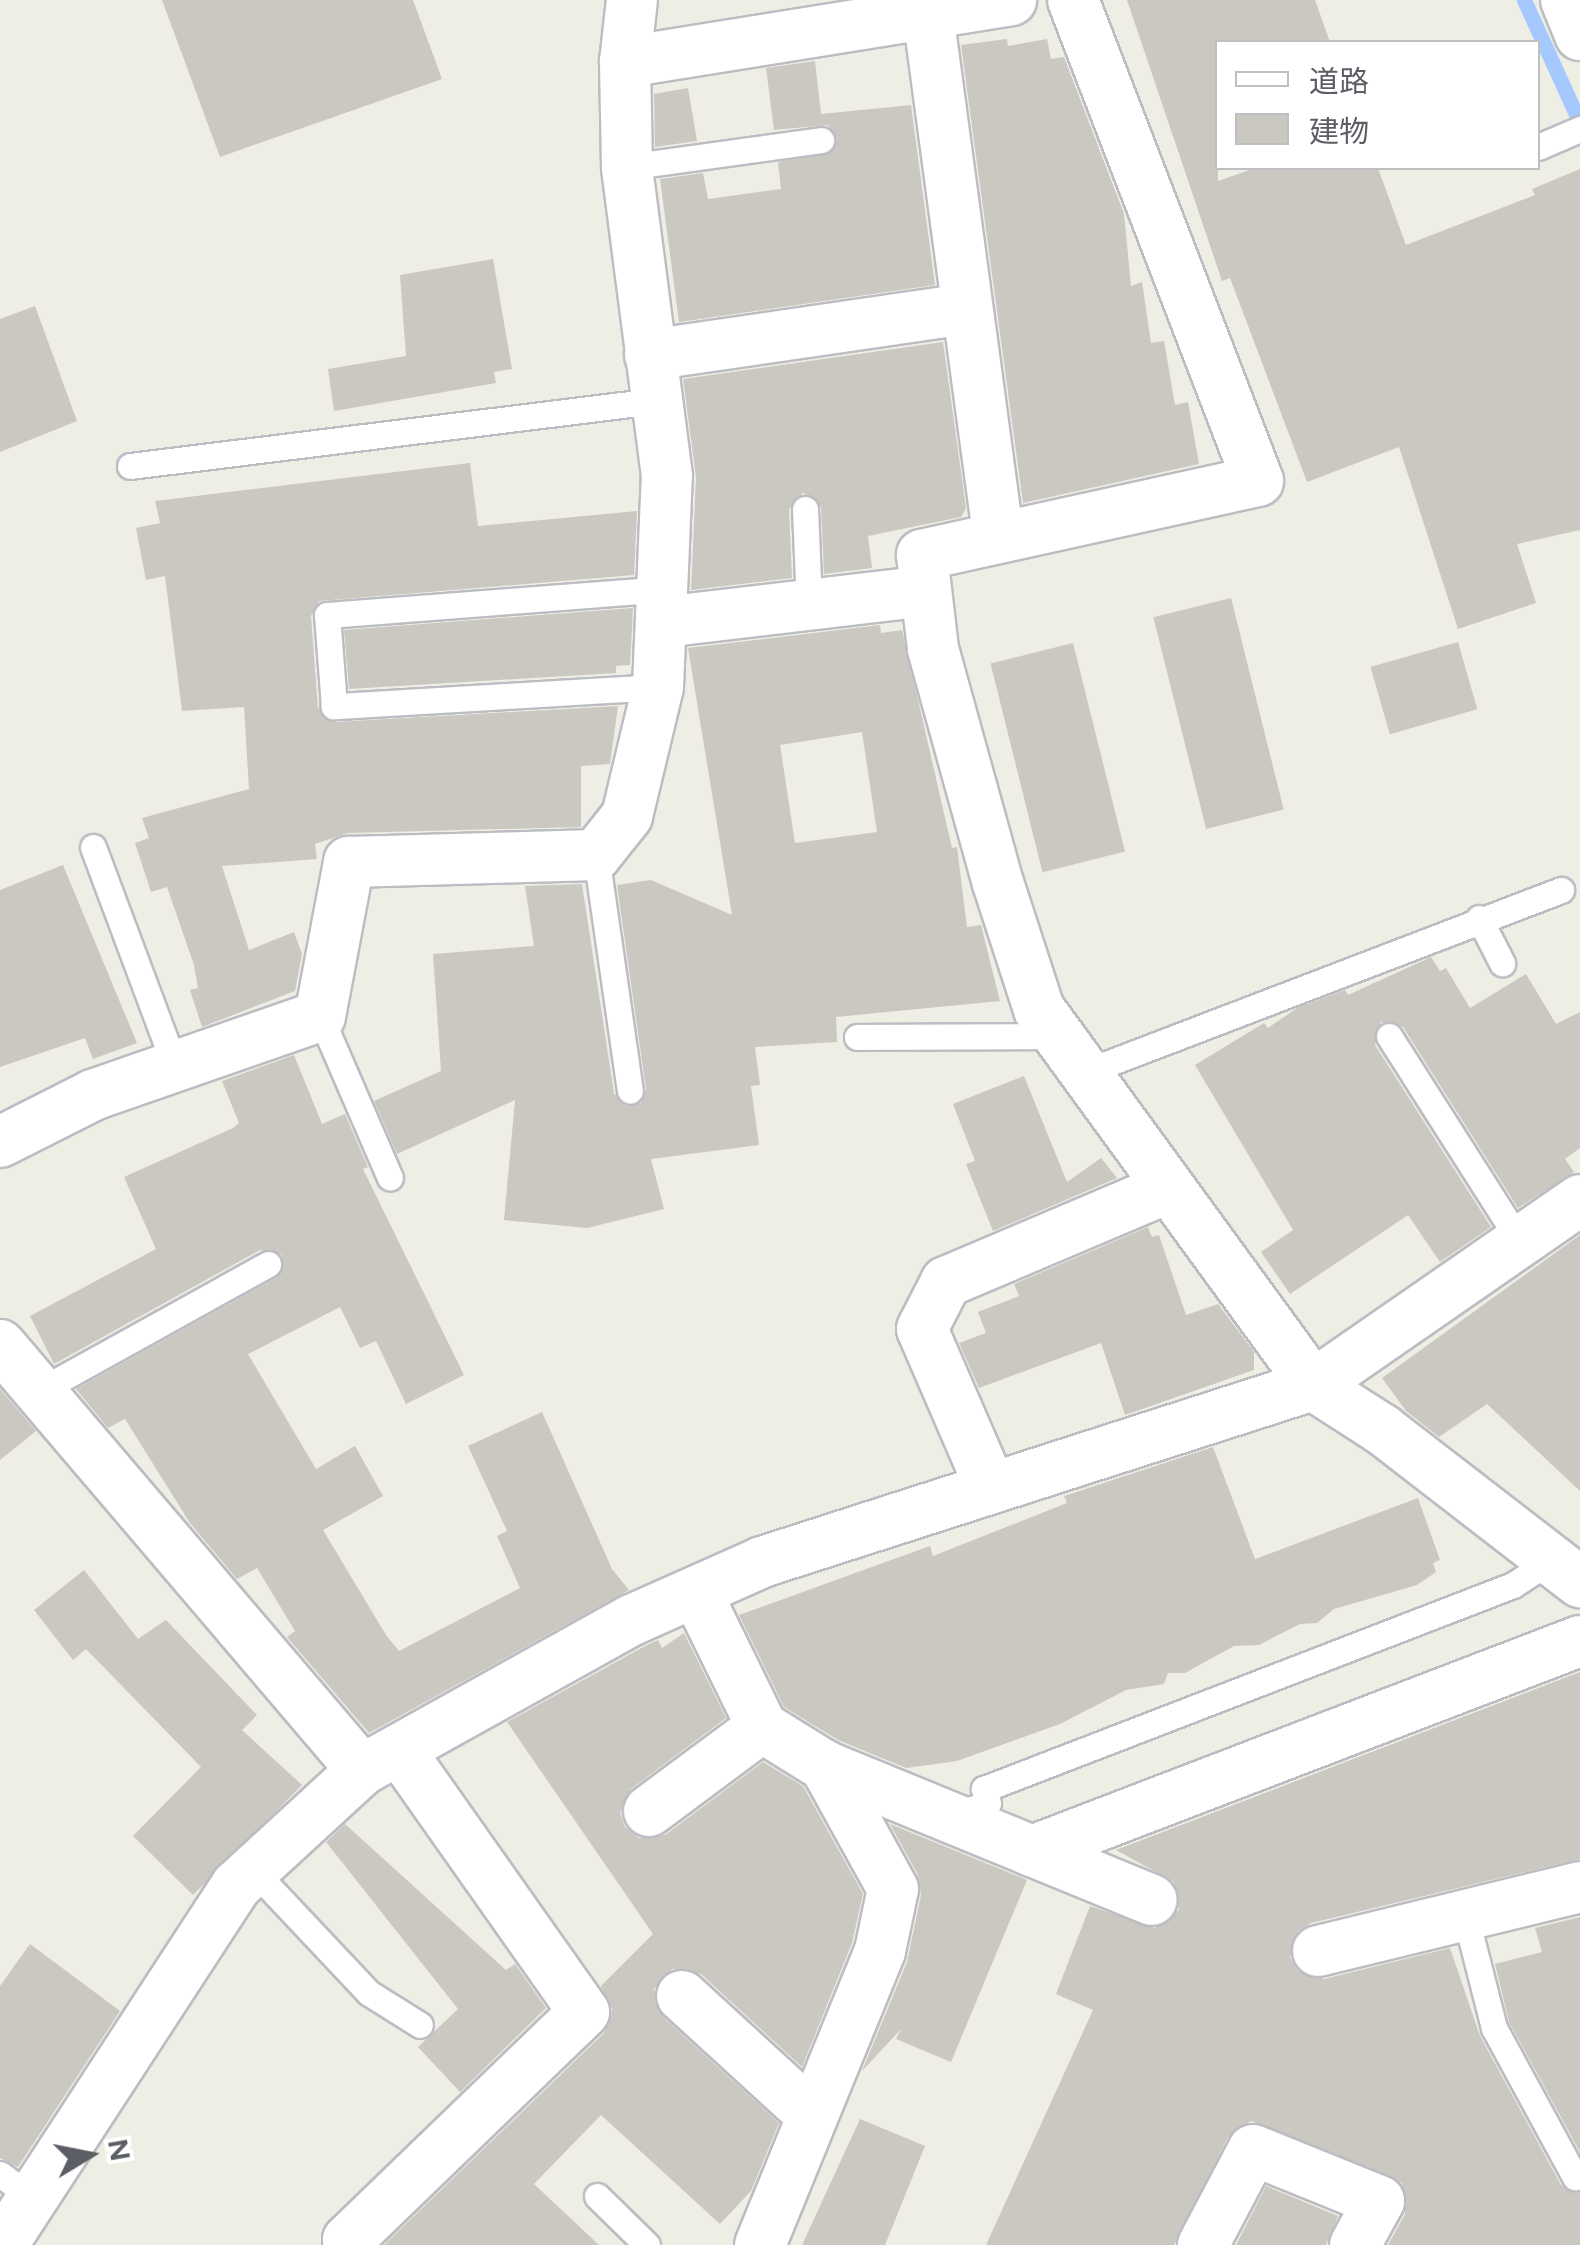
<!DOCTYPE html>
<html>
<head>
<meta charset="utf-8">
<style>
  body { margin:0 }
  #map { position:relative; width:1580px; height:2245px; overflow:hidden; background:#eeeee4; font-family:Figtree,"Noto Sans JP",sans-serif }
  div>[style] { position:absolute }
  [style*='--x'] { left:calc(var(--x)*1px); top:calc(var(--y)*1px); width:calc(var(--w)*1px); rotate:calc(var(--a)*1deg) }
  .stream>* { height:15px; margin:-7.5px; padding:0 7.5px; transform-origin:7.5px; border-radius:7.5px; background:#a5c9fe }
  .building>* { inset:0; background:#cac8c1; transform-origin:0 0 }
  .roads { filter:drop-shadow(2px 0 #bcbdc3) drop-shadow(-2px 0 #bcbdc3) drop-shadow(0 2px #bcbdc3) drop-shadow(0 -2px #bcbdc3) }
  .lane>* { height:25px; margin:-12.5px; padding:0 12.5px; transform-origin:12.5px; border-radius:12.5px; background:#fff }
  .street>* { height:50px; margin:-25px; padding:0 25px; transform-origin:25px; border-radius:25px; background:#fff }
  span { translate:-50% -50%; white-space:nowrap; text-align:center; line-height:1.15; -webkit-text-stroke:8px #fff; paint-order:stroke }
  .legend { position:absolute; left:1215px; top:40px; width:325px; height:130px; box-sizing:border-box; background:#fff; border:2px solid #bebfc1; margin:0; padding:12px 18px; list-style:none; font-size:30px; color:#5c5e65 }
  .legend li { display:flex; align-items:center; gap:20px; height:50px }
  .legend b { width:50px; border:2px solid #bebfc1 }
  .north { position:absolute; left:40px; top:2105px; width:100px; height:100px; -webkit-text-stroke:8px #fff; paint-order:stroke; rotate:80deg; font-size:28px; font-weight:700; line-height:40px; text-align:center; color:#5c5e65 }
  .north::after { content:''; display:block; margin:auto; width:35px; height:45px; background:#5c5e65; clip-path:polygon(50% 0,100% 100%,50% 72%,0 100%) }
</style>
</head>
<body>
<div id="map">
  <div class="stream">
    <div style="--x:1524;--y:0;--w:135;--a:65.5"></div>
  </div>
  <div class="building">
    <div style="clip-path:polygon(162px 0,413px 0,442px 79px,220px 157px)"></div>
    <div style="clip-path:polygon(1127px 0,1315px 0,1330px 42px,1218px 42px,1218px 181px,1255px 168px,1378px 168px,1406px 245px,1535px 195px,1532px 189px,1580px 169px,1580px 530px,1517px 544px,1536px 603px,1458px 629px,1399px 447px,1307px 482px,1230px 278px,1222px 281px)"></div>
    <div style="clip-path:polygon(1007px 39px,1008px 46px,1047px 39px,1051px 59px,1064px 57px,1124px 214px,1131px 286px,1142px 282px,1151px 343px,1164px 341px,1175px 405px,1188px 402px,1199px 464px,1023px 503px,961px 45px)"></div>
    <div style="clip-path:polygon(815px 61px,821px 114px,911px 105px,935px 285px,679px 322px,660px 179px,703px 173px,708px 199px,781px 189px,778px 162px,830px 153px,837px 139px,828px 125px,774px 130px,766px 68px)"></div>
    <div style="clip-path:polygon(688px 88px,697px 141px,655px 147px,654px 94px)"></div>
    <div style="clip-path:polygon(493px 259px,512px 369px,494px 372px,496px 383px,334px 411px,328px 369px,406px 356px,400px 275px)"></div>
    <div style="clip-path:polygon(35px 306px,77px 421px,0 452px,0 319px)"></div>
    <div style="clip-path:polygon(943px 342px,966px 508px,961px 517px,868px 536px,872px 568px,824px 574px,821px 507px,803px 493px,789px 509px,792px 578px,691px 590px,696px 477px,683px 379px)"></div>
    <div style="clip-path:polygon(470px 463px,478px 526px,637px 511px,634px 575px,319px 601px,311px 616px,318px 708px,335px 722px,618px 706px,610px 764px,581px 766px,581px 827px,348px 833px,315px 844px,317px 859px,222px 866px,249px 950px,294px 932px,302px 954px,295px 991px,202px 1027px,190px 990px,198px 988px,194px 965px,167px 887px,151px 892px,135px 843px,149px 838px,142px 818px,249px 789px,244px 707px,182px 711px,165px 576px,146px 580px,136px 528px,160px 523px,155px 501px)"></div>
    <div style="left:1231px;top:598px;width:218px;height:80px;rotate:76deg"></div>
    <div style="clip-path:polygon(633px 608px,630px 665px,616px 666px,616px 673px,349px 689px,344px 630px)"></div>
    <div style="clip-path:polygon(evenodd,880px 625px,881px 633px,902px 630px,952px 848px,957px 847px,967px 927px,981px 925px,1000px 1001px,836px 1017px,837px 1042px,755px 1047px,760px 1085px,751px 1086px,759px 1145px,651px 1159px,664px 1209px,587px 1228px,504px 1220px,515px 1100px,397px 1154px,374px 1101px,441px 1071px,433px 954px,534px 946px,525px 886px,582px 884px,614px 1093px,625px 1106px,641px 1103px,646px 1089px,617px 885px,651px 880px,732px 915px,688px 648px,880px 625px,862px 732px,877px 832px,795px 843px,780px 745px,862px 732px)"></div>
    <div style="left:1458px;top:642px;width:70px;height:91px;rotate:74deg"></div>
    <div style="left:1073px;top:643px;width:215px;height:85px;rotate:76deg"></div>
    <div style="clip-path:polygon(63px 865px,137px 1043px,93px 1059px,85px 1038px,0 1067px,0 890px)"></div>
    <div style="clip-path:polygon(1431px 957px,1440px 971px,1446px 968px,1470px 1008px,1526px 974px,1556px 1024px,1580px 1012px,1580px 1148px,1565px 1159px,1574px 1172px,1518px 1208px,1403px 1027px,1381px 1022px,1375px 1045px,1491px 1227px,1440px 1262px,1408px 1215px,1290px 1294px,1261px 1252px,1293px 1230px,1195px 1065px,1264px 1023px,1268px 1028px,1297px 1008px,1345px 990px,1348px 995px)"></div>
    <div style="clip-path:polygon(294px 1055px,322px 1124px,345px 1114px,368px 1167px,363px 1169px,464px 1375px,406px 1404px,376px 1341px,360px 1348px,340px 1307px,248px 1354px,316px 1469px,355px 1446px,383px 1496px,323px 1530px,386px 1635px,399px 1651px,520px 1588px,497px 1536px,507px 1531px,468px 1446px,542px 1412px,612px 1569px,629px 1590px,369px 1733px,287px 1637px,295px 1631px,257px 1568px,237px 1579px,190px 1523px,125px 1419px,108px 1428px,76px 1389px,276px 1278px,282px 1255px,260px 1250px,54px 1364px,30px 1316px,156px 1249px,124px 1177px,233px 1128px,239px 1123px,222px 1081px)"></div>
    <div style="clip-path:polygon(1024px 1076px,1067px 1182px,1101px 1158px,1117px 1178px,993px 1231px,966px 1164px,975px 1161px,953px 1104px)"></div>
    <div style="clip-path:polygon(1148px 1227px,1152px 1237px,1159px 1235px,1186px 1315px,1218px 1304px,1254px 1352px,1254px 1370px,1125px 1415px,1101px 1343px,979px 1388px,959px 1343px,986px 1333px,978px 1312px,1019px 1296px,1014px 1284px)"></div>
    <div style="clip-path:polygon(1580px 1235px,1580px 1491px,1487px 1404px,1439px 1437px,1406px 1411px,1382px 1378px)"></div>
    <div style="clip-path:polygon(0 1389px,36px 1431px,0 1460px)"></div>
    <div style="clip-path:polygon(1213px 1447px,1255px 1559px,1418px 1498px,1440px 1560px,1433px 1563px,1436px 1572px,1417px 1585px,1334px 1609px,1317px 1623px,1300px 1624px,1259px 1645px,1234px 1646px,1185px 1673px,1168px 1673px,1164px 1684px,1126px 1690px,1060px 1724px,957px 1761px,906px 1768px,838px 1740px,784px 1707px,739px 1615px,930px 1546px,933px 1556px,1067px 1503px,1064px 1496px)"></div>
    <div style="clip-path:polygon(84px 1570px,138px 1639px,166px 1620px,257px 1715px,242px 1730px,302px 1785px,193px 1895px,133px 1836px,201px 1767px,86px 1649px,73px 1660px,34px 1610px)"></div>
    <div style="clip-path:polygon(684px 1633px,726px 1718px,631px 1789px,620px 1813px,625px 1827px,639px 1838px,665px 1835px,763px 1762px,803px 1786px,863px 1894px,852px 1943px,802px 2067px,701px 1974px,672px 1969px,654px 1989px,663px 2017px,779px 2123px,751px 2191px,720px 2224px,601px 2115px,534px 2184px,599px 2245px,384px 2245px,604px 2033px,612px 2009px,601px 1986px,653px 1934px,507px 1722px,645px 1646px,658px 1640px,662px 1648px)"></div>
    <div style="clip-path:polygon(1580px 1672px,1580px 1859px,1311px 1923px,1298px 1931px,1290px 1957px,1298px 1971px,1324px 1979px,1450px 1948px,1480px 2036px,1561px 2185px,1580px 2192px,1580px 2245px,1388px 2245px,1405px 2214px,1402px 2183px,1251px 2121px,1228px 2137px,1174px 2245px,986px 2245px,1093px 2010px,1056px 1994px,1090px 1906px,1155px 1928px,1179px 1910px,1174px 1882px,1116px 1850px)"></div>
    <div style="clip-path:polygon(345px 1824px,506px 1970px,515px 1964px,546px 2008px,460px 2092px,418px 2047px,458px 2009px,326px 1842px)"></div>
    <div style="clip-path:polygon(890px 1824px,1027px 1880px,951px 2062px,896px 2039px,901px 2029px,862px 2071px,907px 1962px,921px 1895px,918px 1875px)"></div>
    <div style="clip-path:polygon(1580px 1917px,1580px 2152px,1509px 2022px,1495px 1964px,1542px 1952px,1535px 1928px)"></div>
    <div style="clip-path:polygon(30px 1944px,120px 2011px,18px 2167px,0 2158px,0 1986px)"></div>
    <div style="clip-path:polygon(860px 2119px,925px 2146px,885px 2245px,802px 2245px)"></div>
    <div style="clip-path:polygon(1266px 2186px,1338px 2216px,1326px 2245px,1236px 2245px)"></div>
  </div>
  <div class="roads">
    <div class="lane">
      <div style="--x:1538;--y:147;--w:46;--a:-23.2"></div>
      <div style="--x:627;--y:167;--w:196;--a:-7.9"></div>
      <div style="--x:130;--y:466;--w:528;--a:-7.07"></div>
      <div style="--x:805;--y:509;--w:96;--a:87.6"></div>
      <div style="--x:658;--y:687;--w:325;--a:176.6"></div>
      <div style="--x:334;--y:706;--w:91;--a:-94.4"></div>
      <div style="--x:327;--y:615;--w:340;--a:-4.4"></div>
      <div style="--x:93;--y:847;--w:234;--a:69.5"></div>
      <div style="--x:596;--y:855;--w:238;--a:81.8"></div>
      <div style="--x:1479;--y:918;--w:51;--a:62.9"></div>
      <div style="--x:320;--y:1016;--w:176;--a:66.6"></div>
      <div style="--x:1389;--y:1036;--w:242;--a:57.5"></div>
      <div style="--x:857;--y:1037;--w:200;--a:-0.3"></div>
      <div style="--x:1083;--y:1073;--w:512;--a:-20.95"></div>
      <div style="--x:39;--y:1391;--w:262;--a:-29"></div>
      <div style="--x:953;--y:1816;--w:37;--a:-20"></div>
      <div style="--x:988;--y:1803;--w:15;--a:-106"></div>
      <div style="--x:984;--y:1789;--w:567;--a:-21.09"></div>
      <div style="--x:1513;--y:1585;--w:45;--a:-33.3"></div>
      <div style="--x:253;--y:1870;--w:169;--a:46.7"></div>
      <div style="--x:369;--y:1993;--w:60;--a:32.1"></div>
      <div style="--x:1466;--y:1918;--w:114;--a:75.7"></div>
      <div style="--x:1494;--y:2028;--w:170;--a:61.5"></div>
      <div style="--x:0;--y:2174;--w:40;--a:37"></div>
      <div style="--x:597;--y:2196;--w:70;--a:44.4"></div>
    </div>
    <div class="street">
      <div style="--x:1073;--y:0;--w:515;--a:68.96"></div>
      <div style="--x:1258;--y:481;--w:344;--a:167.6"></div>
      <div style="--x:922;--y:555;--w:95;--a:83.3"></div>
      <div style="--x:933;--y:649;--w:243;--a:74.5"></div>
      <div style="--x:998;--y:883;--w:133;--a:72"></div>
      <div style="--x:1039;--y:1009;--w:465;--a:53.9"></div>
      <div style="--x:1313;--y:1385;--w:83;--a:32.7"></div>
      <div style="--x:1383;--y:1430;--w:249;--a:37.7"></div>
      <div style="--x:1566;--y:0;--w:38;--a:68"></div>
      <div style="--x:928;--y:14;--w:525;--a:82.33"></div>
      <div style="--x:625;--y:62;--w:391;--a:-9.1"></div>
      <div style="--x:650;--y:355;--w:320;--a:-8.3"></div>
      <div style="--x:663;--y:622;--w:264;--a:-6.7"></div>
      <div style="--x:0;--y:1142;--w:104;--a:-26.8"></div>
      <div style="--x:93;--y:1095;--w:240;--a:-19.2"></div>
      <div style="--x:320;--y:1016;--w:157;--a:-79.3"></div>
      <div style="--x:349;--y:862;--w:247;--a:-1.6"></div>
      <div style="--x:596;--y:855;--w:50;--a:-51.5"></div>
      <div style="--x:627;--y:816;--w:133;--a:-76.5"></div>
      <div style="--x:658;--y:687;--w:211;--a:-87.6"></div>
      <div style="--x:667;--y:476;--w:312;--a:-97.4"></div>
      <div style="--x:627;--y:167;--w:105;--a:-91.1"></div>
      <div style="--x:625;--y:62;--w:62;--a:-83.6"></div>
      <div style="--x:0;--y:1345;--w:558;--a:49.58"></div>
      <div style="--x:990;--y:1486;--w:171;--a:-113.4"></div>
      <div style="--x:922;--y:1329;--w:53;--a:-62.9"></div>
      <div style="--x:946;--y:1282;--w:240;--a:-23"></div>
      <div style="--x:696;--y:1592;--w:150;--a:63.9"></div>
      <div style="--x:762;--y:1727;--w:74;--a:31.8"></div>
      <div style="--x:825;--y:1766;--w:353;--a:22.3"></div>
      <div style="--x:649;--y:1811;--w:141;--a:-36.6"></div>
      <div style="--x:1032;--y:1851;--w:587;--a:-20.97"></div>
      <div style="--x:1318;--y:1951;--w:270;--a:-13.7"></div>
      <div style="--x:682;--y:1996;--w:176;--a:42.5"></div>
      <div style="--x:2;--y:2245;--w:429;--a:-56.9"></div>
      <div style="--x:236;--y:1886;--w:171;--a:-42.6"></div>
      <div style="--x:362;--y:1770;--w:309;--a:-29.1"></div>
      <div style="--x:632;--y:1620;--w:142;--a:-24"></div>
      <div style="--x:762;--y:1562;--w:579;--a:-17.81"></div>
      <div style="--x:1313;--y:1385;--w:325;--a:-34.7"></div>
      <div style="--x:353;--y:2245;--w:7;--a:-135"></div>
      <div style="--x:348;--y:2240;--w:328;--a:-44"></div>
      <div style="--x:584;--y:2012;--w:321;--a:-125.2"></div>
      <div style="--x:760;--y:2245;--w:318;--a:-67.8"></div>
      <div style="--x:880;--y:1951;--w:63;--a:-78.2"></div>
      <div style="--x:893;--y:1889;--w:141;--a:-118.9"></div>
      <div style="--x:1203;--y:2245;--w:107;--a:-62.2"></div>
      <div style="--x:1253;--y:2150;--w:136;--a:22"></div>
      <div style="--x:1379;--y:2201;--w:50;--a:118.6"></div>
    </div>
  </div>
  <ul class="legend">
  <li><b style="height:12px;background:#fff"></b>道路</li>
  <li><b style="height:28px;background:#cac8c1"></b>建物</li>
  </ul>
  <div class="north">N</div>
</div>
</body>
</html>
